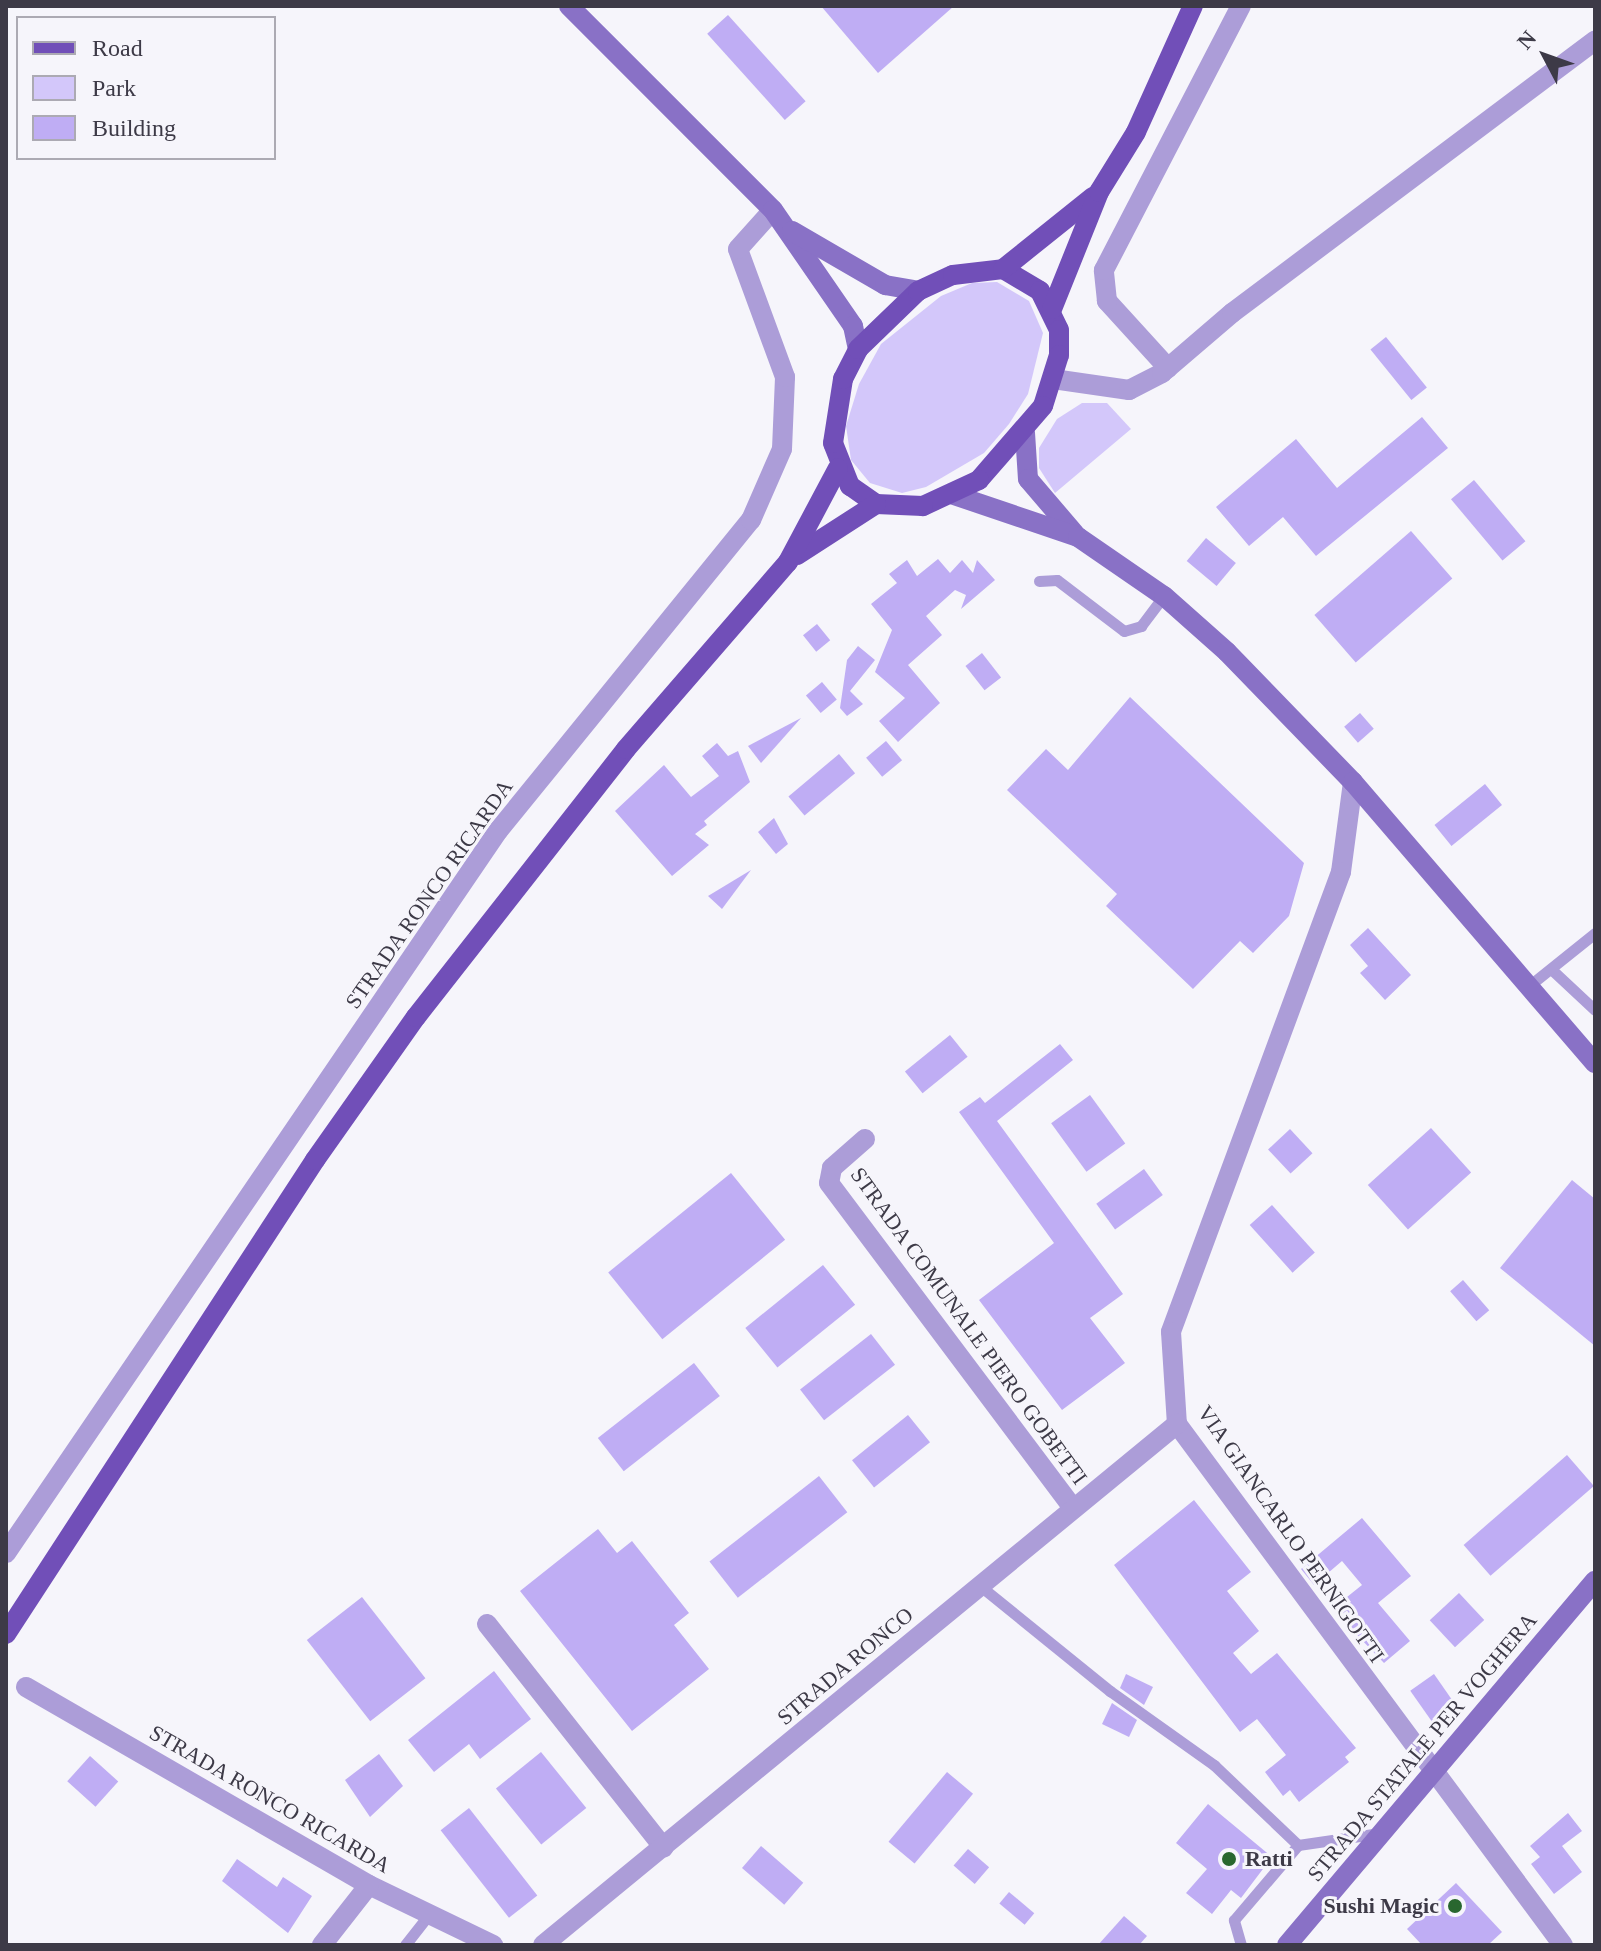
<!DOCTYPE html>
<html>
<head>
<meta charset="utf-8">
<style>
  body { margin:0 }
  #map { position:relative; width:1601px; height:1951px; overflow:hidden; background:#f6f5fb; font-family:"Times New Roman",serif }
  div>[style] { position:absolute }
  [style*='--x'] { left:calc(var(--x)*1px); top:calc(var(--y)*1px); width:calc(var(--w)*1px); rotate:calc(var(--a)*1deg) }
  .green>* { inset:0; background:#d3c7fa }
  .building>* { inset:0; background:#bfadf4; transform-origin:0 0 }
  .service>* { height:11px; margin:-5.5px; padding:0 5.5px; transform-origin:5.5px; border-radius:5.5px; background:#ac9dd8 }
  .minor>* { height:20px; margin:-10px; padding:0 10px; transform-origin:10px; border-radius:10px; background:#ac9dd8 }
  .secondary>* { height:20px; margin:-10px; padding:0 10px; transform-origin:10px; border-radius:10px; background:#8971c6 }
  .primary>* { height:20px; margin:-10px; padding:0 10px; transform-origin:10px; border-radius:10px; background:#714fb8 }
  .dots>* { width:22px; height:22px; translate:-50% -50%; box-sizing:border-box; border:4px solid #f6f5fb; border-radius:50% }
  span { translate:-50% -50%; white-space:nowrap; text-align:center; line-height:1.15; -webkit-text-stroke:6px #f6f5fb; paint-order:stroke }
  .street-label { font-size:22px; color:#3d3a47 }
  .poi-label { font-size:22px; color:#3d3a47; font-weight:700 }
  .left { translate:0 -50%; text-align:left }
  .right { translate:-100% -50%; text-align:right }
  .frame { position:absolute; inset:0; border:8px solid #3d3a47; pointer-events:none }
  .legend { position:absolute; left:16px; top:16px; width:260px; height:144px; box-sizing:border-box; background:#f6f5fb; border:2px solid #acaab3; margin:0; padding:10px 14px; list-style:none; font-size:24px; color:#3d3a47 }
  .legend li { display:flex; align-items:center; gap:16px; height:40px }
  .legend b { width:40px; border:2px solid #acaab3 }
  .north { position:absolute; left:1505px; top:16px; width:80px; height:80px; -webkit-text-stroke:6px #f6f5fb; paint-order:stroke; rotate:311deg; font-size:22px; font-weight:700; line-height:32px; text-align:center; color:#3d3a47 }
  .north::after { content:''; display:block; margin:auto; width:28px; height:36px; background:#3d3a47; clip-path:polygon(50% 0,100% 100%,50% 72%,0 100%) }
</style>
</head>
<body>
<div id="map">
  <div class="green">
    <div style="clip-path:polygon(997px 282px,1029px 301px,1043px 333px,1028px 394px,1009px 424px,984px 453px,926px 487px,902px 493px,870px 483px,851px 460px,846px 426px,859px 384px,881px 344px,941px 296px,972px 283px)"></div>
    <div style="clip-path:polygon(1082px 403px,1107px 403px,1131px 429px,1055px 493px,1039px 468px,1039px 448px,1057px 419px)"></div>
  </div>
  <div class="building">
    <div style="clip-path:polygon(821px 6px,954px 6px,878px 73px)"></div>
    <div style="left:728px;top:15px;width:116px;height:28px;rotate:48deg"></div>
    <div style="left:1386px;top:337px;width:65px;height:20px;rotate:51deg"></div>
    <div style="clip-path:polygon(1422px 417px,1448px 448px,1316px 556px,1283px 517px,1249px 546px,1216px 507px,1296px 439px,1337px 488px)"></div>
    <div style="left:1474px;top:480px;width:80px;height:30px;rotate:50deg"></div>
    <div style="left:1411px;top:531px;width:63px;height:128px;rotate:49deg"></div>
    <div style="left:1206px;top:538px;width:39px;height:30px;rotate:40deg"></div>
    <div style="clip-path:polygon(938px 559px,950px 573px,962px 560px,973px 573px,977px 560px,995px 580px,961px 609px,966px 595px,955px 590px,926px 616px,942px 635px,908px 665px,940px 703px,898px 742px,879px 721px,905px 698px,875px 672px,892px 630px,871px 604px,897px 583px,889px 574px,907px 560px,917px 576px)"></div>
    <div style="left:817px;top:624px;width:21px;height:18px;rotate:51deg"></div>
    <div style="clip-path:polygon(858px 646px,875px 660px,850px 691px,863px 704px,847px 716px,840px 708px,847px 660px)"></div>
    <div style="left:982px;top:653px;width:31px;height:21px;rotate:52deg"></div>
    <div style="left:822px;top:682px;width:23px;height:21px;rotate:50deg"></div>
    <div style="clip-path:polygon(1130px 697px,1304px 863px,1289px 916px,1253px 953px,1240px 941px,1193px 989px,1106px 906px,1117px 894px,1007px 790px,1046px 749px,1068px 770px)"></div>
    <div style="left:1360px;top:713px;width:21px;height:21px;rotate:49deg"></div>
    <div style="clip-path:polygon(801px 718px,761px 763px,748px 746px)"></div>
    <div style="left:886px;top:741px;width:25px;height:26px;rotate:50deg"></div>
    <div style="clip-path:polygon(717px 743px,728px 756px,738px 751px,750px 782px,704px 821px,707px 825px,695px 834px,709px 845px,672px 876px,615px 811px,664px 765px,691px 797px,719px 776px,702px 756px)"></div>
    <div style="left:839px;top:754px;width:25px;height:66px;rotate:50deg"></div>
    <div style="left:1485px;top:784px;width:27px;height:65px;rotate:51deg"></div>
    <div style="clip-path:polygon(774px 818px,788px 844px,776px 854px,758px 832px)"></div>
    <div style="clip-path:polygon(751px 870px,722px 909px,708px 896px)"></div>
    <div style="clip-path:polygon(1368px 928px,1411px 975px,1385px 1000px,1360px 973px,1368px 966px,1350px 945px)"></div>
    <div style="left:950px;top:1035px;width:28px;height:58px;rotate:51deg"></div>
    <div style="clip-path:polygon(1060px 1044px,1073px 1060px,997px 1121px,1123px 1294px,1090px 1318px,1125px 1363px,1062px 1410px,979px 1300px,1054px 1243px,959px 1112px,980px 1097px,985px 1103px)"></div>
    <div style="left:1090px;top:1095px;width:60px;height:48px;rotate:54deg"></div>
    <div style="left:1431px;top:1128px;width:60px;height:85px;rotate:48deg"></div>
    <div style="left:1290px;top:1129px;width:33px;height:30px;rotate:47deg"></div>
    <div style="left:1144px;top:1169px;width:32px;height:59px;rotate:54deg"></div>
    <div style="left:731px;top:1173px;width:86px;height:158px;rotate:51deg"></div>
    <div style="clip-path:polygon(1572px 1180px,1595px 1199px,1595px 1346px,1500px 1268px)"></div>
    <div style="left:1272px;top:1205px;width:64px;height:30px;rotate:48deg"></div>
    <div style="left:823px;top:1265px;width:51px;height:100px;rotate:51deg"></div>
    <div style="left:1463px;top:1280px;width:40px;height:17px;rotate:49deg"></div>
    <div style="left:871px;top:1334px;width:39px;height:90px;rotate:52deg"></div>
    <div style="left:694px;top:1363px;width:42px;height:122px;rotate:52deg"></div>
    <div style="left:908px;top:1415px;width:35px;height:72px;rotate:51deg"></div>
    <div style="left:1567px;top:1455px;width:41px;height:137px;rotate:49deg"></div>
    <div style="left:819px;top:1476px;width:46px;height:139px;rotate:52deg"></div>
    <div style="clip-path:polygon(1194px 1500px,1251px 1572px,1227px 1591px,1259px 1631px,1233px 1653px,1251px 1674px,1277px 1653px,1356px 1748px,1345px 1757px,1349px 1762px,1299px 1802px,1290px 1790px,1283px 1796px,1265px 1772px,1286px 1755px,1257px 1719px,1240px 1732px,1114px 1565px)"></div>
    <div style="clip-path:polygon(1362px 1518px,1411px 1576px,1378px 1603px,1410px 1641px,1384px 1663px,1332px 1609px,1362px 1585px,1342px 1561px,1314px 1585px,1301px 1569px)"></div>
    <div style="clip-path:polygon(598px 1529px,617px 1553px,632px 1541px,689px 1613px,674px 1625px,709px 1669px,632px 1731px,520px 1591px)"></div>
    <div style="left:1459px;top:1593px;width:37px;height:40px;rotate:47deg"></div>
    <div style="left:362px;top:1597px;width:103px;height:70px;rotate:52deg"></div>
    <div style="clip-path:polygon(494px 1671px,531px 1719px,480px 1759px,469px 1744px,434px 1772px,408px 1740px)"></div>
    <div style="clip-path:polygon(1126px 1674px,1153px 1687px,1144px 1705px,1120px 1688px)"></div>
    <div style="left:1434px;top:1674px;width:38px;height:29px;rotate:55deg"></div>
    <div style="clip-path:polygon(1112px 1703px,1137px 1720px,1129px 1737px,1102px 1724px)"></div>
    <div style="left:541px;top:1752px;width:72px;height:58px;rotate:51deg"></div>
    <div style="clip-path:polygon(379px 1754px,403px 1786px,370px 1817px,345px 1780px)"></div>
    <div style="left:90px;top:1756px;width:38px;height:34px;rotate:42deg"></div>
    <div style="left:947px;top:1772px;width:34px;height:91px;rotate:40deg"></div>
    <div style="clip-path:polygon(1208px 1804px,1272px 1857px,1241px 1898px,1231px 1890px,1212px 1914px,1186px 1893px,1207px 1869px,1176px 1843px)"></div>
    <div style="left:469px;top:1808px;width:111px;height:36px;rotate:52deg"></div>
    <div style="clip-path:polygon(1568px 1813px,1582px 1831px,1562px 1846px,1582px 1872px,1554px 1894px,1531px 1864px,1540px 1857px,1530px 1846px)"></div>
    <div style="left:761px;top:1846px;width:56px;height:29px;rotate:41deg"></div>
    <div style="left:968px;top:1849px;width:28px;height:22px;rotate:41deg"></div>
    <div style="clip-path:polygon(237px 1859px,277px 1887px,283px 1877px,312px 1896px,288px 1933px,222px 1881px)"></div>
    <div style="clip-path:polygon(1456px 1883px,1502px 1932px,1488px 1945px,1422px 1945px,1407px 1929px)"></div>
    <div style="left:1009px;top:1892px;width:33px;height:15px;rotate:40deg"></div>
    <div style="clip-path:polygon(1124px 1916px,1147px 1936px,1139px 1945px,1098px 1945px)"></div>
  </div>
  <div class="service">
    <div style="--x:1039;--y:581;--w:18;--a:-3"></div>
    <div style="--x:1057;--y:580;--w:84;--a:37.3"></div>
    <div style="--x:1124;--y:631;--w:18;--a:-16"></div>
    <div style="--x:1141;--y:626;--w:38;--a:-53"></div>
    <div style="--x:1551;--y:969;--w:60;--a:43"></div>
    <div style="--x:1530;--y:985;--w:83;--a:-38.7"></div>
    <div style="--x:979;--y:1585;--w:169;--a:39"></div>
    <div style="--x:1110;--y:1691;--w:128;--a:35.4"></div>
    <div style="--x:1214;--y:1765;--w:116;--a:43.6"></div>
    <div style="--x:405;--y:1945;--w:39;--a:-52"></div>
    <div style="--x:1241;--y:1945;--w:26;--a:-106"></div>
    <div style="--x:1234;--y:1920;--w:99;--a:-49.5"></div>
    <div style="--x:1298;--y:1845;--w:83;--a:-8.3"></div>
  </div>
  <div class="minor">
    <div style="--x:1168;--y:368;--w:91;--a:-132.3"></div>
    <div style="--x:1107;--y:301;--w:31;--a:-96"></div>
    <div style="--x:1104;--y:270;--w:297;--a:-62.6"></div>
    <div style="--x:1053;--y:379;--w:77;--a:8.2"></div>
    <div style="--x:1129;--y:390;--w:37;--a:-27"></div>
    <div style="--x:1162;--y:373;--w:92;--a:-40.6"></div>
    <div style="--x:1232;--y:313;--w:454;--a:-36.9"></div>
    <div style="--x:1353;--y:782;--w:91;--a:97.6"></div>
    <div style="--x:1341;--y:872;--w:490;--a:110.3"></div>
    <div style="--x:1171;--y:1332;--w:92;--a:86.3"></div>
    <div style="--x:1177;--y:1424;--w:648;--a:53.47"></div>
    <div style="--x:865;--y:1139;--w:44;--a:138.7"></div>
    <div style="--x:832;--y:1168;--w:15;--a:101"></div>
    <div style="--x:829;--y:1183;--w:406;--a:53.1"></div>
    <div style="--x:6;--y:1553;--w:874;--a:-55.73"></div>
    <div style="--x:498;--y:831;--w:401;--a:-50.9"></div>
    <div style="--x:751;--y:520;--w:77;--a:-66.4"></div>
    <div style="--x:782;--y:449;--w:72;--a:-87.6"></div>
    <div style="--x:785;--y:377;--w:136;--a:-110.2"></div>
    <div style="--x:738;--y:249;--w:52;--a:-48.1"></div>
    <div style="--x:487;--y:1624;--w:285;--a:51.7"></div>
    <div style="--x:26;--y:1687;--w:396;--a:30"></div>
    <div style="--x:369;--y:1885;--w:138;--a:25.8"></div>
    <div style="--x:322;--y:1945;--w:76;--a:-51.9"></div>
    <div style="--x:543;--y:1945;--w:821;--a:-39.41"></div>
  </div>
  <div class="secondary">
    <div style="--x:569;--y:6;--w:288;--a:45"></div>
    <div style="--x:773;--y:210;--w:141;--a:55.4"></div>
    <div style="--x:853;--y:326;--w:24;--a:78"></div>
    <div style="--x:792;--y:231;--w:108;--a:30.1"></div>
    <div style="--x:885;--y:285;--w:34;--a:10"></div>
    <div style="--x:1025;--y:433;--w:46;--a:86.3"></div>
    <div style="--x:1028;--y:479;--w:72;--a:49.5"></div>
    <div style="--x:954;--y:495;--w:131;--a:18.7"></div>
    <div style="--x:1078;--y:537;--w:104;--a:34.5"></div>
    <div style="--x:1164;--y:596;--w:84;--a:41.6"></div>
    <div style="--x:1227;--y:652;--w:181;--a:45.9"></div>
    <div style="--x:1353;--y:782;--w:371;--a:49.3"></div>
    <div style="--x:1287;--y:1945;--w:477;--a:-49.8"></div>
  </div>
  <div class="primary">
    <div style="--x:1003;--y:269;--w:43;--a:30.7"></div>
    <div style="--x:1040;--y:291;--w:43;--a:64"></div>
    <div style="--x:1059;--y:330;--w:25;--a:90"></div>
    <div style="--x:1059;--y:355;--w:53;--a:107.4"></div>
    <div style="--x:1043;--y:406;--w:98;--a:130.9"></div>
    <div style="--x:979;--y:480;--w:62;--a:155.1"></div>
    <div style="--x:923;--y:506;--w:47;--a:-177.6"></div>
    <div style="--x:876;--y:504;--w:32;--a:-145"></div>
    <div style="--x:850;--y:486;--w:46;--a:-111.6"></div>
    <div style="--x:833;--y:443;--w:65;--a:-81.1"></div>
    <div style="--x:843;--y:379;--w:34;--a:-63"></div>
    <div style="--x:858;--y:349;--w:83;--a:-44"></div>
    <div style="--x:918;--y:291;--w:38;--a:-25"></div>
    <div style="--x:953;--y:275;--w:50;--a:-6.8"></div>
    <div style="--x:1003;--y:269;--w:115;--a:-38.7"></div>
    <div style="--x:1052;--y:309;--w:126;--a:-68.1"></div>
    <div style="--x:1099;--y:192;--w:70;--a:-58.3"></div>
    <div style="--x:1136;--y:132;--w:138;--a:-65.7"></div>
    <div style="--x:797;--y:555;--w:94;--a:-32.8"></div>
    <div style="--x:6;--y:1634;--w:566;--a:-56.9"></div>
    <div style="--x:315;--y:1160;--w:175;--a:-54.8"></div>
    <div style="--x:416;--y:1017;--w:340;--a:-51.9"></div>
    <div style="--x:626;--y:749;--w:247;--a:-49.1"></div>
    <div style="--x:788;--y:562;--w:106;--a:-62"></div>
  </div>
  <div class="dots">
    <div style="left:1229px;top:1859px;background:#29672f"></div>
    <div style="left:1455px;top:1906px;background:#29672f"></div>
  </div>
  <div class="street-label">
    <span style="left:429px;top:894px;rotate:-55deg">STRADA RONCO RICARDA</span>
    <span style="left:969px;top:1326px;rotate:54deg">STRADA COMUNALE PIERO GOBETTI</span>
    <span style="left:1291px;top:1534px;rotate:55deg">VIA GIANCARLO PERNIGOTTI</span>
    <span style="left:845px;top:1666px;rotate:-40deg">STRADA RONCO</span>
    <span style="left:1422px;top:1747px;rotate:-50deg">STRADA STATALE PER VOGHERA</span>
    <span style="left:270px;top:1799px;rotate:30deg">STRADA RONCO RICARDA</span>
  </div>
  <div class="poi-label">
    <span class="left" style="left:1245px;top:1859px">Ratti</span>
    <span class="right" style="left:1439px;top:1906px">Sushi Magic</span>
  </div>
  <div class="frame"></div>
  <ul class="legend">
  <li><b style="height:10px;background:#714fb8"></b>Road</li>
  <li><b style="height:22px;background:#d3c7fa"></b>Park</li>
  <li><b style="height:22px;background:#bfadf4"></b>Building</li>
  </ul>
  <div class="north">N</div>
</div>
</body>
</html>
